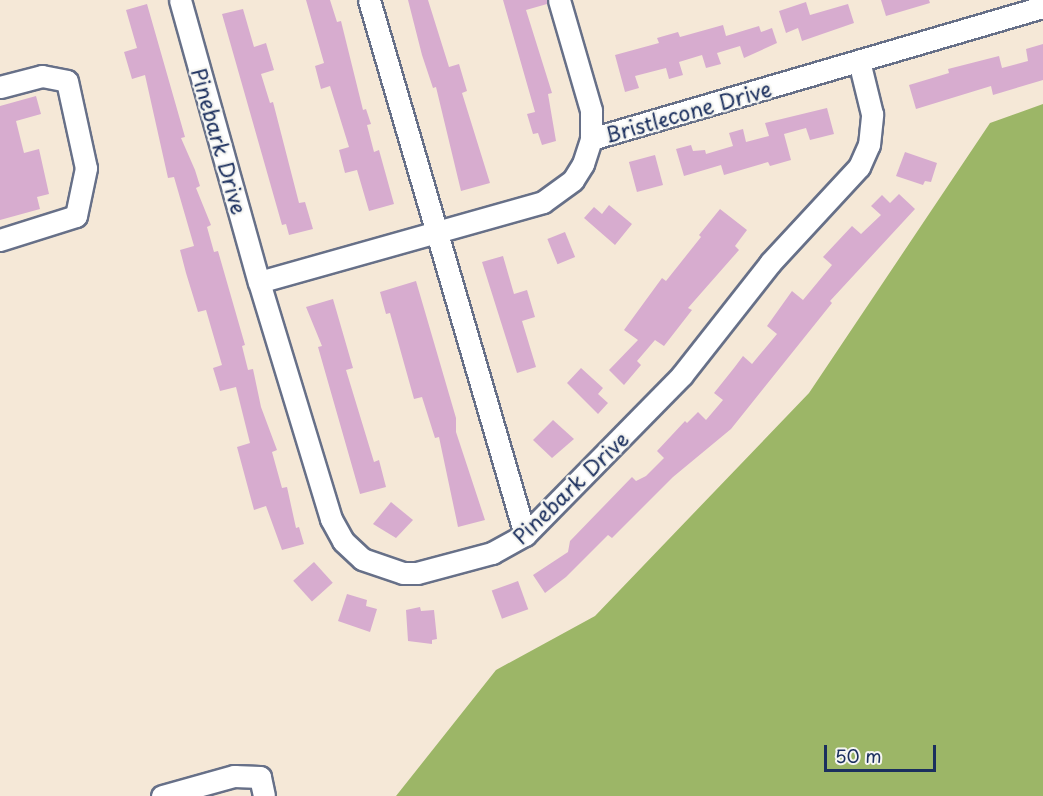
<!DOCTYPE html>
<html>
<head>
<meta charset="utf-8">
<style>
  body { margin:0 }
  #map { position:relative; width:1043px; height:796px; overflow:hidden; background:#f5e8d7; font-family:"Playpen Sans",sans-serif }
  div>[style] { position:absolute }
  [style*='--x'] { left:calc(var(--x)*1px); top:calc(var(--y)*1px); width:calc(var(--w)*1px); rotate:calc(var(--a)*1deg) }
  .forest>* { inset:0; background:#9cb667 }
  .building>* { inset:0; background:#d7accf; transform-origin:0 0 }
  .roads { filter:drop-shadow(2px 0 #677088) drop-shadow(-2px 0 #677088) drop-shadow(0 2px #677088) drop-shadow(0 -2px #677088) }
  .minor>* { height:21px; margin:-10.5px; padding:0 10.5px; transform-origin:10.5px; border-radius:10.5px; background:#fff }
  span { translate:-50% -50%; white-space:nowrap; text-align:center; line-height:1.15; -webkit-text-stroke:4.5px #f6f6f2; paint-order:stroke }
  .street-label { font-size:21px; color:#1b2f5e }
  .scale { position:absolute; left:824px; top:745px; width:112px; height:27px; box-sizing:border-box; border:3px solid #1b2f5e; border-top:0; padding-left:8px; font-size:18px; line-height:21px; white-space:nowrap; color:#1b2f5e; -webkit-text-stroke:4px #f6f6f2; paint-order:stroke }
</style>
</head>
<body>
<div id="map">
  <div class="forest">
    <div style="clip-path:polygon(1043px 104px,1043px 796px,396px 796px,496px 670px,595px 616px,809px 393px,990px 123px)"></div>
  </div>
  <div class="building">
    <div style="clip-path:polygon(306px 0,330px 0,337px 22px,341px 21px,363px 110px,366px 109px,371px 124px,367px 125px,374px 152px,379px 150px,394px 204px,369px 211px,357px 170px,345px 173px,339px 150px,349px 147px,330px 86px,321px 89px,315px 66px,324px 63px)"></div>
    <div style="clip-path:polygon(408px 0,428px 0,449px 67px,459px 64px,467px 91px,462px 93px,490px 183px,461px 191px,436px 87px,433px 88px,422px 55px)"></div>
    <div style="clip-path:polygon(503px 0,547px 0,547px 4px,526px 10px,552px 93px,548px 94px,556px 141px,542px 145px,538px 133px,533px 134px,527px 114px,535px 112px)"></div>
    <div style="clip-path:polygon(881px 0,929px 0,930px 3px,886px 16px)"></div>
    <div style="clip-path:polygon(806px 2px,810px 15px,848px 4px,854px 23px,802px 41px,798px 28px,786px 33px,779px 11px)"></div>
    <div style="clip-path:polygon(147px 4px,185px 137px,181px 138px,195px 170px,200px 186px,196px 188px,211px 225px,207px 227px,214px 252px,218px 251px,245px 345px,242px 346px,248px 370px,253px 369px,261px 407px,277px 450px,272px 452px,282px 488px,287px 487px,296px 528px,299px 527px,304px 544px,282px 550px,266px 506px,254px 510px,237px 447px,250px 443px,236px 387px,220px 391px,213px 368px,222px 365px,206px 310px,198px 312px,186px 273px,180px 250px,194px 246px,174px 177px,168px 178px,145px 75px,132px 79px,124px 52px,137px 48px,126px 10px)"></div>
    <div style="clip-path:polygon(243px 9px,254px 47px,266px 43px,274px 70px,261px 74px,270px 103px,273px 102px,299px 203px,305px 202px,313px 229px,289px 235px,286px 224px,282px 225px,222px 14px)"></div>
    <div style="clip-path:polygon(723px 25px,726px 36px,759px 26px,761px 32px,772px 28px,777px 43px,744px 58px,740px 46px,717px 53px,721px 64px,706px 68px,702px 55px,679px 62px,683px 75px,669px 79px,666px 68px,635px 76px,639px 88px,625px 92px,615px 55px,659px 43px,657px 38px,678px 32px,680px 37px)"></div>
    <div style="clip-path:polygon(1043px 44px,1043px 80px,993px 95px,991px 86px,916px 109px,909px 85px,949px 73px,948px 69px,999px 56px,1002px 68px,1028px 61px,1026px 49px)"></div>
    <div style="clip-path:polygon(36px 96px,41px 114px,16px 121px,24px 153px,39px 149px,49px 194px,37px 197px,40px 209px,0 220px,0 106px)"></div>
    <div style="clip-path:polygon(827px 108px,834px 134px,810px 140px,806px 128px,784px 134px,791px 160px,770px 166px,768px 162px,724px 175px,721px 165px,684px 176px,676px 149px,691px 145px,693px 151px,705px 150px,706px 154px,733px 146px,729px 133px,743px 129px,746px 142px,769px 136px,765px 123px)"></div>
    <div style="clip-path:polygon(905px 152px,937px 163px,931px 182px,925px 181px,923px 185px,896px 176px)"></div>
    <div style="left:655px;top:155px;width:31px;height:27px;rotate:75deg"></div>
    <div style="clip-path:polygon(899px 194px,915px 209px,830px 301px,832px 303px,731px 429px,673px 477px,612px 538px,608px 535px,566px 577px,545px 593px,533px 575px,568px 552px,570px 541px,632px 477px,636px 481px,646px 476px,664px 458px,657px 451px,685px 421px,687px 423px,698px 412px,706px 420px,723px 400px,714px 393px,734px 368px,743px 356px,752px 364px,777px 334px,767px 326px,792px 291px,803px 300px,832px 265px,823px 257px,852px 226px,861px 234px,881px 215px,871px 206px,882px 195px,890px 203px)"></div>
    <div style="clip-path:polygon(609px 205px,632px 224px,615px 245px,584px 218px,594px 207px,602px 214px)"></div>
    <div style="clip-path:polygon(720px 209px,747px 230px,735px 246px,739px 250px,688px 308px,692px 310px,664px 346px,655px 340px,637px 361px,641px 365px,624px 385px,609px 370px,638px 340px,624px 330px,662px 278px,666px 281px,701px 237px,699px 235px)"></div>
    <div style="left:565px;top:232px;width:27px;height:19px;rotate:68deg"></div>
    <div style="clip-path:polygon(503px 256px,514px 294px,527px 290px,535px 317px,522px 321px,536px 367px,517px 373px,482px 262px)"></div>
    <div style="clip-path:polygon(416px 281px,456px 418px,456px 432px,485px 520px,458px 527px,439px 437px,435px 438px,422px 397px,414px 399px,390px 313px,386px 314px,380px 292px)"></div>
    <div style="clip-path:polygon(333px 299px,353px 368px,346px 370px,374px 462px,379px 460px,386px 487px,360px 494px,318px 347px,322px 346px,306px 307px)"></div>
    <div style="clip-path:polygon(581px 368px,603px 388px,598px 394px,608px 403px,598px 414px,567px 383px)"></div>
    <div style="clip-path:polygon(553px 420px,574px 439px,552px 458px,533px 440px)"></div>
    <div style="clip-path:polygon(391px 502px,413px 520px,396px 538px,373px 524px)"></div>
    <div style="left:314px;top:562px;width:28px;height:28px;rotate:48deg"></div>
    <div style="left:518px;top:581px;width:30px;height:28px;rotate:70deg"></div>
    <div style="clip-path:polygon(347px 594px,367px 600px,366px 606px,377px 609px,370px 632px,338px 621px)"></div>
    <div style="clip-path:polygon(420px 607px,421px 611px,434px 610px,437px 639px,432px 640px,432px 644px,408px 641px,406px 610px)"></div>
  </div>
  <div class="roads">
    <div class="minor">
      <div style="--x:180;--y:0;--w:293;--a:74.4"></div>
      <div style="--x:259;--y:282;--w:248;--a:73.1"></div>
      <div style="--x:331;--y:519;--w:25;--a:61"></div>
      <div style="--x:343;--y:541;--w:26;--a:43"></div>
      <div style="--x:362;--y:559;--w:43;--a:18.9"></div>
      <div style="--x:403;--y:573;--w:14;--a:0"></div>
      <div style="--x:417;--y:573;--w:78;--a:-14.9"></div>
      <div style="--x:492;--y:553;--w:38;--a:-29"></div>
      <div style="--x:525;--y:535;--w:224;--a:-45.5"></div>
      <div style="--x:682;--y:375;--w:142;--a:-51.8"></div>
      <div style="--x:770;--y:263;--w:131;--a:-47.2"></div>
      <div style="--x:859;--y:167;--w:24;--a:-66"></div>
      <div style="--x:869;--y:145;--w:31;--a:-84"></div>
      <div style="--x:872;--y:114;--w:55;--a:-103.8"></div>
      <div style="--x:369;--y:0;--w:557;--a:73.74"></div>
      <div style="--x:559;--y:0;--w:115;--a:73.8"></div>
      <div style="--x:591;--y:110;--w:29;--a:90"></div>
      <div style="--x:0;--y:87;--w:43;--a:-14.7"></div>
      <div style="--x:42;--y:76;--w:25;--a:11"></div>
      <div style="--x:67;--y:81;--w:89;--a:77.7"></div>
      <div style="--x:86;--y:168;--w:49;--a:101.8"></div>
      <div style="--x:76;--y:216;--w:80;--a:162.5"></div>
      <div style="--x:259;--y:282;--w:295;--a:-15.7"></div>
      <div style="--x:543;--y:202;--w:37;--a:-36"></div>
      <div style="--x:573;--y:180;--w:19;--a:-58"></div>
      <div style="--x:583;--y:164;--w:26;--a:-72"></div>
      <div style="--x:591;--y:139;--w:471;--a:-16.3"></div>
      <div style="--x:162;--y:796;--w:75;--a:-15.5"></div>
      <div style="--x:234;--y:776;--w:26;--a:2"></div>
      <div style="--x:260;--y:777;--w:19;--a:78"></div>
    </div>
  </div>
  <div class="street-label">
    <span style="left:688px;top:111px;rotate:-16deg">Bristlecone Drive</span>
    <span style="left:220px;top:141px;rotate:74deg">Pinebark Drive</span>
    <span style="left:570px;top:487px;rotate:-44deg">Pinebark Drive</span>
  </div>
  <div class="scale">50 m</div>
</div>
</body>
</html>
